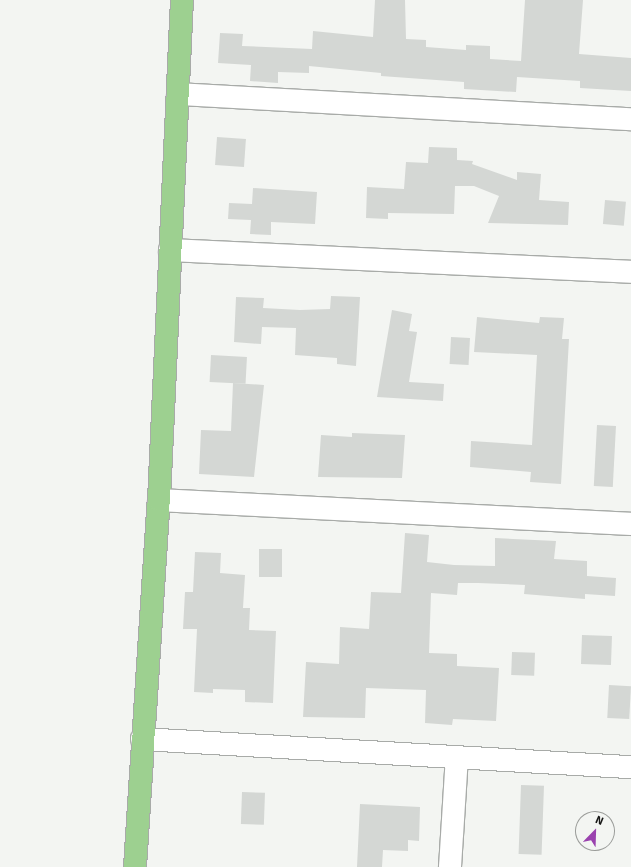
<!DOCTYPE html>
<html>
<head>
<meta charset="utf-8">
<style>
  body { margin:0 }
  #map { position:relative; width:631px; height:867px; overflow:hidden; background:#f3f5f2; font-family:Signika,sans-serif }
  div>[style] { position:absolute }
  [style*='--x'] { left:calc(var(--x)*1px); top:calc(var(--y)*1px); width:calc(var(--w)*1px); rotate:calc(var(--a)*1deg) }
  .building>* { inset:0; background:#d4d7d4; transform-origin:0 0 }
  .roads { filter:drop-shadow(1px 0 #a8aba8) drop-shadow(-1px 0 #a8aba8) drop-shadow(0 1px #a8aba8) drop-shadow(0 -1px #a8aba8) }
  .minor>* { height:22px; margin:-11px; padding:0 11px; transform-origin:11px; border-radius:11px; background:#fff }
  .major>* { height:22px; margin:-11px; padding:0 11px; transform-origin:11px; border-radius:11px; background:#9dd090 }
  span { translate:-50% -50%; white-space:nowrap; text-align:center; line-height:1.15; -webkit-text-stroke:4px #f3f5f2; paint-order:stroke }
  .north { position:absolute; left:575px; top:811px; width:40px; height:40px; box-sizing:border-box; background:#f3f5f2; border:1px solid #9b9d9a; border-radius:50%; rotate:23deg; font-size:11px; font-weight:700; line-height:16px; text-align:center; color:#181817 }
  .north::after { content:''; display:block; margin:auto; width:14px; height:18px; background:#9a42ae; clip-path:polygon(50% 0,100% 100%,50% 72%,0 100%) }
</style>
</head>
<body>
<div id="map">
  <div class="building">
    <div style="clip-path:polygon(375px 0,405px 0,406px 39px,426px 40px,426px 47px,466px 50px,466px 45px,490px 46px,490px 59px,521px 61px,525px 0,583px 0,579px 54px,631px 58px,631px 91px,580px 88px,580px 81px,517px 77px,516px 92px,464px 89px,464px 82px,381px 76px,381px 73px,309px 66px,309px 73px,278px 72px,278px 83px,250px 81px,251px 65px,218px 63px,220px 33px,243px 34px,242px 46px,312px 49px,313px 31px,373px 37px)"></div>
    <div style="left:217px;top:137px;width:29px;height:28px;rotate:4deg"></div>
    <div style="clip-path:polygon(429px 147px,457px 148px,457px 160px,473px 161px,472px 164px,517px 180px,517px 172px,541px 174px,539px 200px,569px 202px,568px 225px,488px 223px,499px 196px,474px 186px,455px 186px,454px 214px,388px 213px,388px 219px,366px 218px,367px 187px,404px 189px,406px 162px,428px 163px)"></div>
    <div style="clip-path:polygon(253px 188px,317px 192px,315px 224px,271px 222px,271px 235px,250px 234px,251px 220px,228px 219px,229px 203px,252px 204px)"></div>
    <div style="left:605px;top:200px;width:21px;height:24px;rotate:5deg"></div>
    <div style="clip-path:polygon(331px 296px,360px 297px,356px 366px,337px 364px,337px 358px,295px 355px,296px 328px,262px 327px,261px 344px,234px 342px,236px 297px,264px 298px,263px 308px,300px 310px,330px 309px)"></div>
    <div style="clip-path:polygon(392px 310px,412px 314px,409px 331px,417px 332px,409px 382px,444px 384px,443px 401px,377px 397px)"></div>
    <div style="clip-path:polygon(477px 317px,539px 323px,540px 317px,564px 318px,562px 339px,569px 339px,561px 484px,530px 482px,531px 472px,470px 467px,471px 441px,532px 445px,537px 355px,474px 352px)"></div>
    <div style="left:451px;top:337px;width:19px;height:27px;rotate:3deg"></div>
    <div style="left:211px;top:355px;width:36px;height:27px;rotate:3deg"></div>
    <div style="clip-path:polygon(233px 383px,264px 385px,254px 477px,199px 474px,201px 430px,231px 431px)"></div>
    <div style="left:597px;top:425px;width:19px;height:61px;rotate:3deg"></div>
    <div style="clip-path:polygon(352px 433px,405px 435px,402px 478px,318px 477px,321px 435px,352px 437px)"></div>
    <div style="clip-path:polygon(405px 533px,429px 535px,427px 562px,454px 565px,495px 566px,495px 538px,556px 541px,554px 559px,587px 561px,587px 576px,616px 578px,615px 596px,585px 594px,585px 599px,524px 594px,525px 585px,478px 583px,458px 583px,457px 595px,431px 593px,429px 653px,457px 654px,457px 666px,499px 668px,496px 721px,453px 719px,452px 725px,425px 723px,426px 690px,366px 688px,365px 718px,303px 717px,306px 662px,339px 664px,340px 627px,369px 629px,371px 592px,401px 593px)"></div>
    <div style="left:282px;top:549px;width:28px;height:23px;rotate:90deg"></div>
    <div style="clip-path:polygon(195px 552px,221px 553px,220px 573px,245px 575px,243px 608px,250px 608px,249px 630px,276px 631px,273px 703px,245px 702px,245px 690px,213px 689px,213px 693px,194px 692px,197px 629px,183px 629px,185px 592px,193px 592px)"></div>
    <div style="left:582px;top:635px;width:30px;height:29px;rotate:2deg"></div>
    <div style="left:512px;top:652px;width:23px;height:23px;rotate:2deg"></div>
    <div style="left:609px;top:685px;width:22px;height:33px;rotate:3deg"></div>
    <div style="left:521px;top:785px;width:23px;height:69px;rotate:2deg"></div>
    <div style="left:242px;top:792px;width:23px;height:32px;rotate:2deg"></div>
    <div style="clip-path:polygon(360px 804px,420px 807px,419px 841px,408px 840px,408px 851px,383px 850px,382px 867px,357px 867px)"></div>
  </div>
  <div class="roads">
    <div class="minor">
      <div style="--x:178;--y:94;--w:454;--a:3.2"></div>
      <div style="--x:170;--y:250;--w:462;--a:2.7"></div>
      <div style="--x:159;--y:500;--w:473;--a:2.9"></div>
      <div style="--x:142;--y:739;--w:490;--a:3.3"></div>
      <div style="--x:450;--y:867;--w:110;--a:-86.4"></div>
    </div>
    <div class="major">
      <div style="--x:135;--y:867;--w:368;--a:-86.3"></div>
      <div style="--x:159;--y:500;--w:501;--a:-87.37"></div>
    </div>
  </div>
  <div class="north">N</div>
</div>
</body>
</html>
